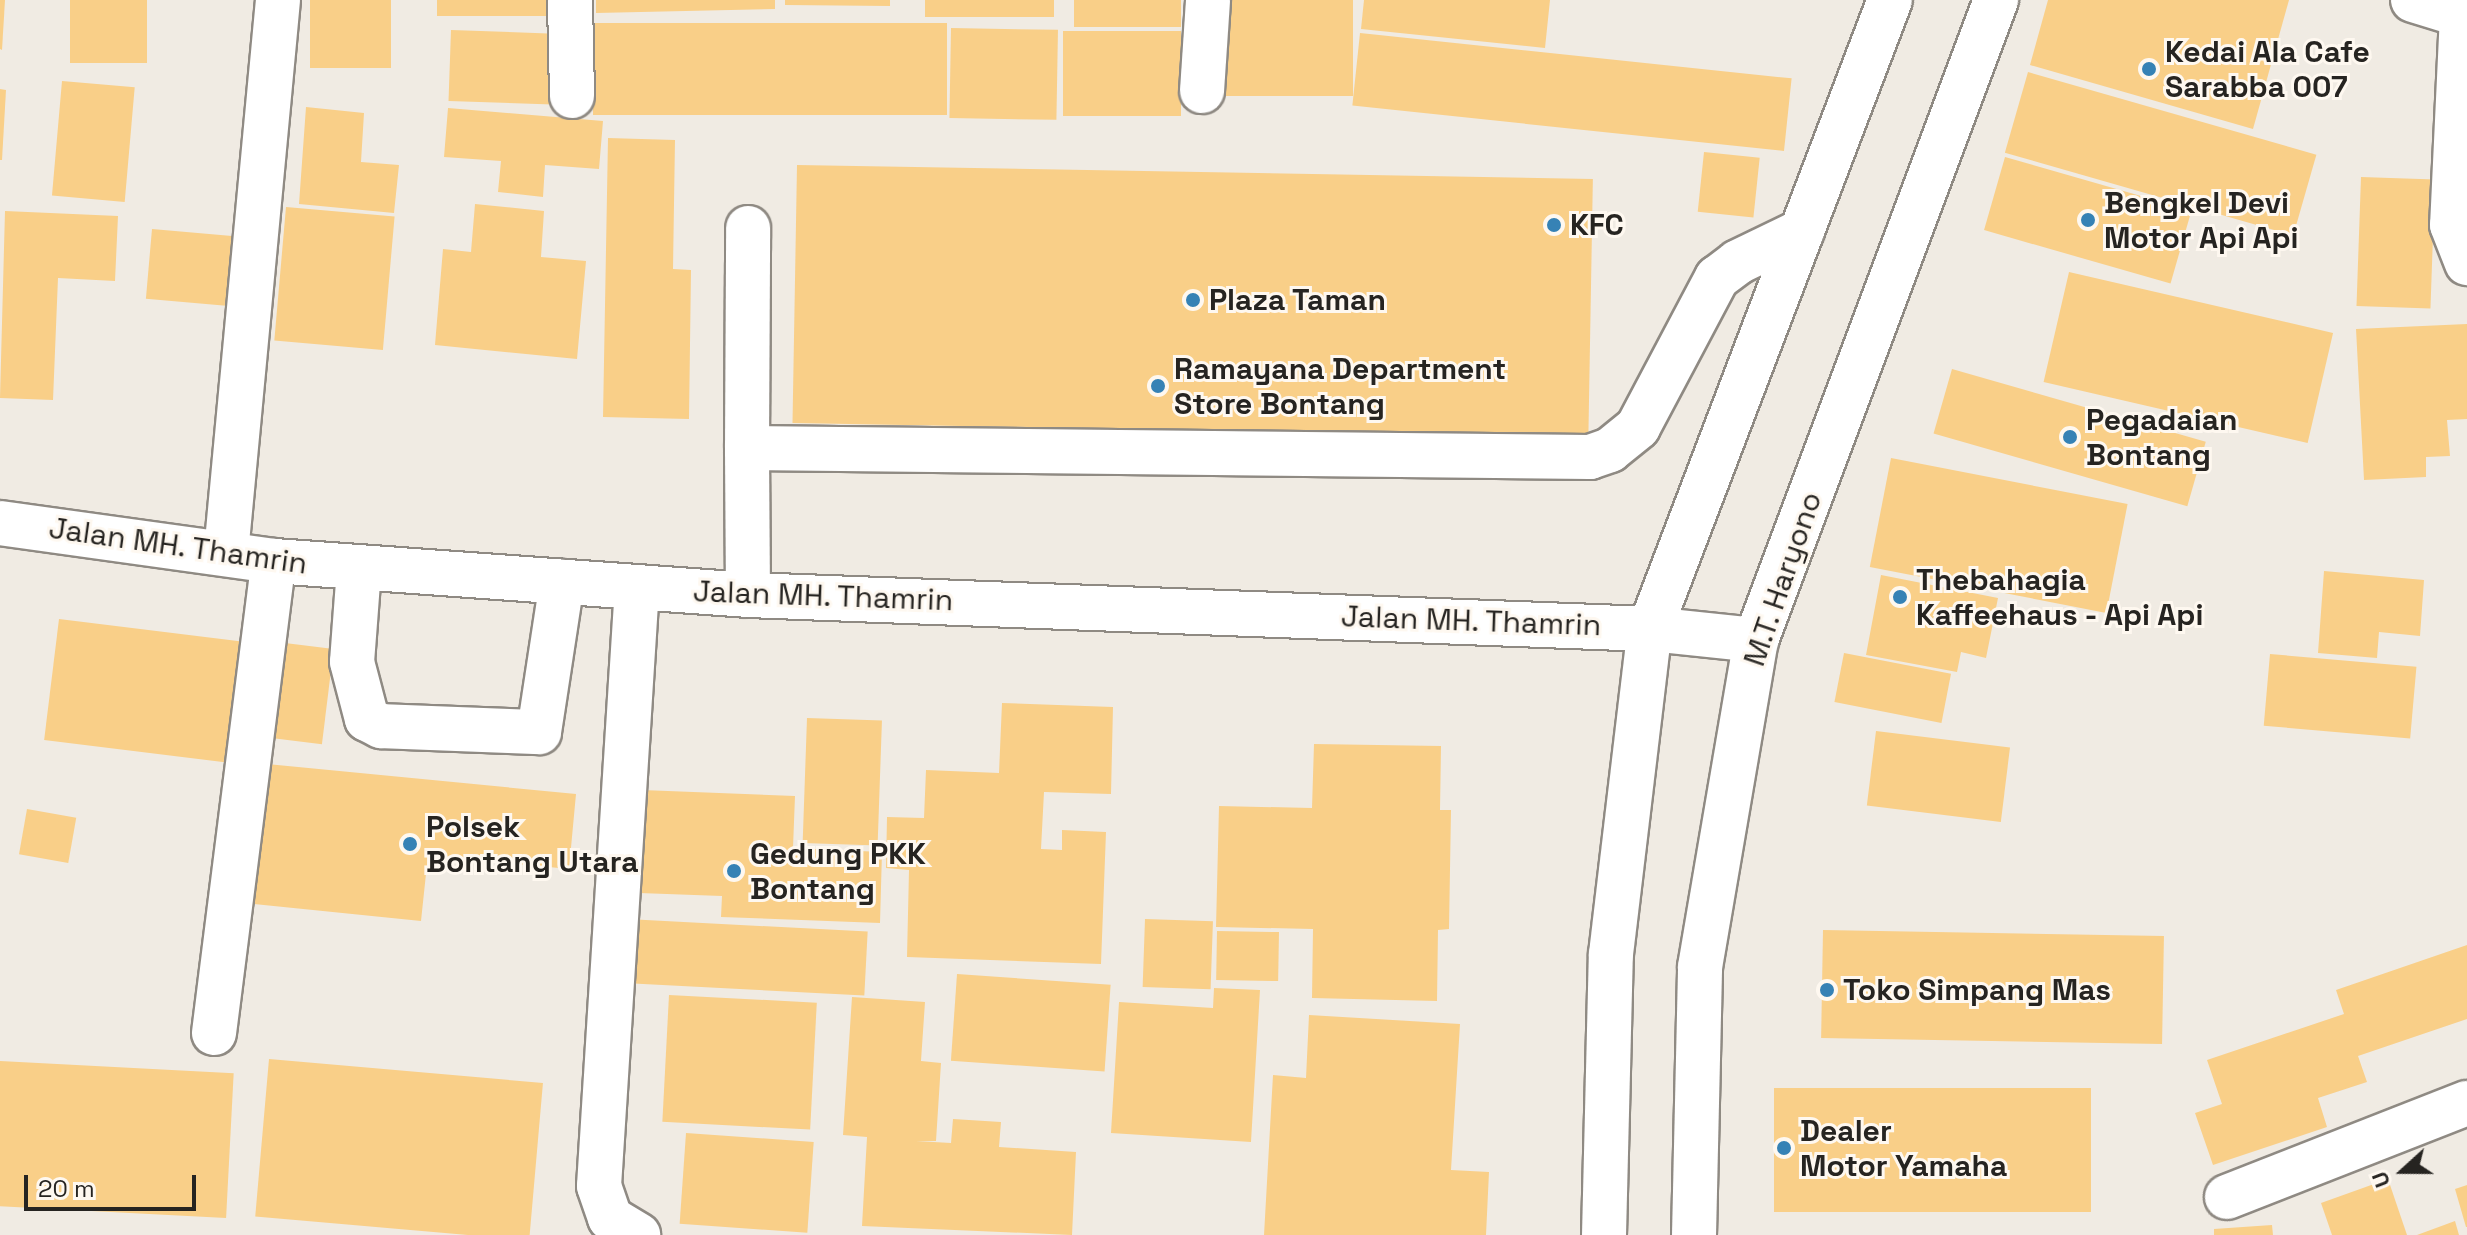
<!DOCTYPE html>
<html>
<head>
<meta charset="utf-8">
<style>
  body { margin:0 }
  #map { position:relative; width:2467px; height:1235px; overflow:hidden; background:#f0ebe3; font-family:"Space Grotesk",sans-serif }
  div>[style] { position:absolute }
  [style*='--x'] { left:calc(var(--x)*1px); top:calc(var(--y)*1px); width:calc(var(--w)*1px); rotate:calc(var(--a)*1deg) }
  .building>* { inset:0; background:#f9cf88; transform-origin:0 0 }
  .roads { filter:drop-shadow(2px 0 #8f8a83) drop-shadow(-2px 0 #8f8a83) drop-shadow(0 2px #8f8a83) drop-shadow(0 -2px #8f8a83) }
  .minor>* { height:44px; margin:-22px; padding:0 22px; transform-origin:22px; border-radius:22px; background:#fff }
  .major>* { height:44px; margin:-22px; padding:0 22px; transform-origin:22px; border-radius:22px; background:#fff }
  .dots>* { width:22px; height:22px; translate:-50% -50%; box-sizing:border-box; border:4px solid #fef8f0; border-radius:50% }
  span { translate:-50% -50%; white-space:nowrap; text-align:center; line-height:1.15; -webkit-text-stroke:6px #fef8f0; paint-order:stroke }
  .poi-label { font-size:30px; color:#262421; font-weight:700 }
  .left { translate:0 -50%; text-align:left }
  .street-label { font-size:30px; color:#262421 }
  .north { position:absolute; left:2363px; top:1131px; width:80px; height:80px; -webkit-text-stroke:6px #fef8f0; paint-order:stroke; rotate:249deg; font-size:22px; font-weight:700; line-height:32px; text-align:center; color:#262421 }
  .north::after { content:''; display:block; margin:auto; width:28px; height:36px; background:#262421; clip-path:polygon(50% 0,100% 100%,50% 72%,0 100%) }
  .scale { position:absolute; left:24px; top:1175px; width:172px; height:36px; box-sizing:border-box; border:4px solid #262421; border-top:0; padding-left:10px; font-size:24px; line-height:28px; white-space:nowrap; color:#262421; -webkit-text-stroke:6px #fef8f0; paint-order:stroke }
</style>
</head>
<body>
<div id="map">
  <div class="building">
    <div style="clip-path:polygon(0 0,5px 0,2px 50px,0 49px)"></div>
    <div style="left:70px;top:0;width:77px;height:63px"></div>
    <div style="left:310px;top:0;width:81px;height:68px"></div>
    <div style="left:437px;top:0;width:122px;height:16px"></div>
    <div style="clip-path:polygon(596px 0,775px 0,775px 9px,596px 13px)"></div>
    <div style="clip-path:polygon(785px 0,890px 0,890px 6px,785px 5px)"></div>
    <div style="left:925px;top:0;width:129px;height:17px"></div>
    <div style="left:1074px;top:0;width:107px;height:27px"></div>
    <div style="left:1226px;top:0;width:127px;height:96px"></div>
    <div style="clip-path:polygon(1364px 0,1550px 0,1545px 48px,1361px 29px)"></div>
    <div style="clip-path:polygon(2048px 0,2289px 0,2253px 129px,2030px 65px)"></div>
    <div style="left:593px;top:23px;width:354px;height:92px"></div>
    <div style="left:951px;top:28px;width:107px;height:90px;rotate:1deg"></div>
    <div style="left:451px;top:30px;width:104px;height:71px;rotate:2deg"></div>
    <div style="left:1063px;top:31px;width:118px;height:85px"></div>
    <div style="left:1360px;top:33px;width:434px;height:73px;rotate:6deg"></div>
    <div style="left:2028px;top:72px;width:300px;height:84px;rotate:16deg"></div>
    <div style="left:62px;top:81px;width:73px;height:115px;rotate:5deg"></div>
    <div style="clip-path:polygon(0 89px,6px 90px,2px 160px,0 160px)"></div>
    <div style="clip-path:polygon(306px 107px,364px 113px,361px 162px,399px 165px,394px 213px,299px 204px)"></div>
    <div style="clip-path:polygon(448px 108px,603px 121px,599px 169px,545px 165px,543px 197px,498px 192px,501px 161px,444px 157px)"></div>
    <div style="clip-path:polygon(608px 138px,675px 140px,673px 269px,691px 270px,689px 419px,603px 417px)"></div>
    <div style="left:1704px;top:152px;width:56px;height:60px;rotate:6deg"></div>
    <div style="left:2005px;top:157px;width:194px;height:76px;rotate:16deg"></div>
    <div style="left:797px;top:165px;width:796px;height:258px;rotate:1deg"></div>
    <div style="left:2361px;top:177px;width:74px;height:129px;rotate:2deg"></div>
    <div style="clip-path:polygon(475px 204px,544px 211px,541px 257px,586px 261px,577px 359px,435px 345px,443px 249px,471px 252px)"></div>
    <div style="left:286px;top:207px;width:109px;height:134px;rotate:5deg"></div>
    <div style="clip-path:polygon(5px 211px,118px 216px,115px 281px,58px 278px,53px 400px,0 398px)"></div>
    <div style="left:152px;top:229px;width:86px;height:70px;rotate:5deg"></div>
    <div style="left:2069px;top:272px;width:271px;height:113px;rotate:13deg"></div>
    <div style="clip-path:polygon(2467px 324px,2467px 419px,2447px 420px,2450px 456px,2426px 457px,2426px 477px,2364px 480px,2356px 329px)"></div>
    <div style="left:1952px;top:369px;width:264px;height:67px;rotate:16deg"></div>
    <div style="left:1891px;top:458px;width:241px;height:111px;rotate:11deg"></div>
    <div style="clip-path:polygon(2324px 571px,2424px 580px,2420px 636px,2379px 632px,2377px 658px,2318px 653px)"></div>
    <div style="clip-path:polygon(1881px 575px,1998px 598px,1986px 658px,1961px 652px,1957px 672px,1866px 655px)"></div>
    <div style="left:59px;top:619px;width:182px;height:122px;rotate:7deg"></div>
    <div style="left:285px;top:643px;width:49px;height:96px;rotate:7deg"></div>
    <div style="left:1844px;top:653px;width:109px;height:50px;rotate:11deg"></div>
    <div style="left:2270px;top:654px;width:147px;height:72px;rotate:5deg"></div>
    <div style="clip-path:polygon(1002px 703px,1113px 707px,1111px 794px,1044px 792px,1041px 849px,1062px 850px,1062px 830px,1106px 832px,1101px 964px,907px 957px,909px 870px,886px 868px,887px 817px,924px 818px,926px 770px,999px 773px)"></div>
    <div style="left:807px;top:718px;width:75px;height:125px;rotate:2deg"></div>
    <div style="left:1876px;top:731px;width:135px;height:75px;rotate:7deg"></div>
    <div style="clip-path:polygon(1314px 744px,1441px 746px,1440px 810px,1451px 810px,1449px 929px,1438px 930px,1437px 1001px,1312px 998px,1313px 929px,1216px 927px,1219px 806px,1312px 808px)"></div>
    <div style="clip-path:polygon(267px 764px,576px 794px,569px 869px,428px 855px,421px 921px,243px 903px)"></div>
    <div style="clip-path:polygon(642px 790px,795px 796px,793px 848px,882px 852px,880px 923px,721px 917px,722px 896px,639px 893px)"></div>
    <div style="left:27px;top:809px;width:50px;height:46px;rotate:10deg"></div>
    <div style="left:627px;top:919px;width:241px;height:64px;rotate:3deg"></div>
    <div style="left:1145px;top:919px;width:68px;height:68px;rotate:2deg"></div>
    <div style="left:1823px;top:930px;width:341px;height:108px;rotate:1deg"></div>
    <div style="left:1217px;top:931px;width:62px;height:49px;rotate:1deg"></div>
    <div style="clip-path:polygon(2467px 945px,2467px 1019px,2358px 1056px,2367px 1082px,2318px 1098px,2327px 1127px,2213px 1165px,2195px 1113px,2222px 1104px,2207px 1060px,2344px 1014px,2336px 990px)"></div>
    <div style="left:957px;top:974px;width:154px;height:87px;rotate:4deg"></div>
    <div style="clip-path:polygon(1214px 988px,1260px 990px,1251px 1142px,1111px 1133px,1119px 1002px,1213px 1008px)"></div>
    <div style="left:669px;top:995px;width:148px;height:127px;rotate:3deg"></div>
    <div style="clip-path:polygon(852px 997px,925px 1002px,921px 1061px,941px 1063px,936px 1141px,916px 1141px,951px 1143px,953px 1119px,1001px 1122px,999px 1147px,1076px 1152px,1072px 1235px,862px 1226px,867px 1137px,843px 1135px)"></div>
    <div style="clip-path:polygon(1309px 1015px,1460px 1024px,1451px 1170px,1489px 1172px,1486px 1235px,1264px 1235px,1273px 1075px,1306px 1078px)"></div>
    <div style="left:269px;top:1059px;width:275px;height:158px;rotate:5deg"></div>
    <div style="left:0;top:1061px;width:234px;height:145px;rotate:3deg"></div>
    <div style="left:2091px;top:1088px;width:124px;height:317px;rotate:90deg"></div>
    <div style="left:686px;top:1133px;width:128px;height:91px;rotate:4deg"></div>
    <div style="clip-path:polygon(2388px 1179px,2407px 1235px,2332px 1235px,2321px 1203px)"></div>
    <div style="clip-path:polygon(2467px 1185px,2467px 1227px,2466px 1227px,2455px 1189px)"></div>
    <div style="clip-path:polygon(2455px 1221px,2459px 1235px,2417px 1235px)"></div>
    <div style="clip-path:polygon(2272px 1225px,2273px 1235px,2214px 1235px,2214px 1229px)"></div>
  </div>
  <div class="roads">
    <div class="minor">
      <div style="--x:570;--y:0;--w:96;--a:88.8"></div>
      <div style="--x:2413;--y:0;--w:51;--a:17"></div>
      <div style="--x:2462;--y:15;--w:210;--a:92.7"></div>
      <div style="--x:2452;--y:225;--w:41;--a:68.5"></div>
      <div style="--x:1202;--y:91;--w:91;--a:-86.2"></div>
      <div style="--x:747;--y:448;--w:220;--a:-89.7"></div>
      <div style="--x:0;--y:523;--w:277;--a:7.9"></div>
      <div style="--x:274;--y:561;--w:475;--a:4.1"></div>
      <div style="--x:748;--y:595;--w:903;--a:2.16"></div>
      <div style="--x:1650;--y:629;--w:107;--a:5.9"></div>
      <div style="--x:226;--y:553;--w:555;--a:-84.63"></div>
      <div style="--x:359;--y:569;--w:93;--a:94.3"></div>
      <div style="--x:352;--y:662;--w:59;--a:75.3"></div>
      <div style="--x:367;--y:719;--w:16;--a:27"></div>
      <div style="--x:381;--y:726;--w:158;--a:2.2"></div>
      <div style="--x:539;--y:732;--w:152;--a:-81.3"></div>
      <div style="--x:637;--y:587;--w:600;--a:93.63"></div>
      <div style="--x:599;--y:1186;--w:34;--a:71"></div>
      <div style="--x:610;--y:1218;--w:33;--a:31"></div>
      <div style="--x:748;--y:595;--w:147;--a:-90.4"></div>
      <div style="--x:747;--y:448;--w:843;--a:0.61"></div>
      <div style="--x:1590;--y:457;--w:21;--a:-19"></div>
      <div style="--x:1610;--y:450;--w:36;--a:-39"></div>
      <div style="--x:1638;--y:427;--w:169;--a:-62.1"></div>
      <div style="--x:1717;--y:278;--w:26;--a:-37"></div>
      <div style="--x:1738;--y:262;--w:71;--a:-25.8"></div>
      <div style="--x:214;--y:1033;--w:476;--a:-82.8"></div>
      <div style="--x:2227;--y:1197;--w:258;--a:-21.4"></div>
    </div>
    <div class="major">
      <div style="--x:1604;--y:1235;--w:281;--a:-88.6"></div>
      <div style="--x:1611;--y:954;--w:327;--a:-83.2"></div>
      <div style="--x:1650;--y:629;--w:673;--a:-69.12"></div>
      <div style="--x:1694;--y:1235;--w:268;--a:-88.7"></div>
      <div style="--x:1700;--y:967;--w:332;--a:-80.3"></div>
      <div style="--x:1756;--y:640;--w:684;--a:-69.44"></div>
    </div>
  </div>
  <div class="dots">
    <div style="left:2149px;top:69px;background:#3682b5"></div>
    <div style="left:2088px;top:220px;background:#3682b5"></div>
    <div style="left:1554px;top:225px;background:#3682b5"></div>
    <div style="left:1193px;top:300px;background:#3682b5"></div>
    <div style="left:1158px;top:386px;background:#3682b5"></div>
    <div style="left:2070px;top:437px;background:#3682b5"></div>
    <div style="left:1900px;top:597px;background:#3682b5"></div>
    <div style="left:410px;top:844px;background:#3682b5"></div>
    <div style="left:734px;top:871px;background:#3682b5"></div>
    <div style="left:1827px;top:990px;background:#3682b5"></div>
    <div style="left:1784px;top:1148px;background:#3682b5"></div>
  </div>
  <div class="poi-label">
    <span class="left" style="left:2165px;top:69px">Kedai Ala Cafe<br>Sarabba 007</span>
    <span class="left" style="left:2104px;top:220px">Bengkel Devi<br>Motor Api Api</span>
    <span class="left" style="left:1570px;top:225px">KFC</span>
    <span class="left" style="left:1209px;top:300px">Plaza Taman</span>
    <span class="left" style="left:1174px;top:386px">Ramayana Department<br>Store Bontang</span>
    <span class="left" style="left:2086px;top:437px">Pegadaian<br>Bontang</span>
    <span class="left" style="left:1916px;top:597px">Thebahagia<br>Kaffeehaus - Api Api</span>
    <span class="left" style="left:426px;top:844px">Polsek<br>Bontang Utara</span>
    <span class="left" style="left:750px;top:871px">Gedung PKK<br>Bontang</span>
    <span class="left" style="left:1843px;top:990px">Toko Simpang Mas</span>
    <span class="left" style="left:1800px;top:1148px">Dealer<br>Motor Yamaha</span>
  </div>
  <div class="street-label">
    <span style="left:178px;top:546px;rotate:8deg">Jalan MH. Thamrin</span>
    <span style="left:1783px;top:579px;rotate:-71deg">M.T. Haryono</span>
    <span style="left:823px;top:596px;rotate:2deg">Jalan MH. Thamrin</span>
    <span style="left:1471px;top:621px;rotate:2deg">Jalan MH. Thamrin</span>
  </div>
  <div class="north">U</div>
  <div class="scale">20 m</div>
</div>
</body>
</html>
